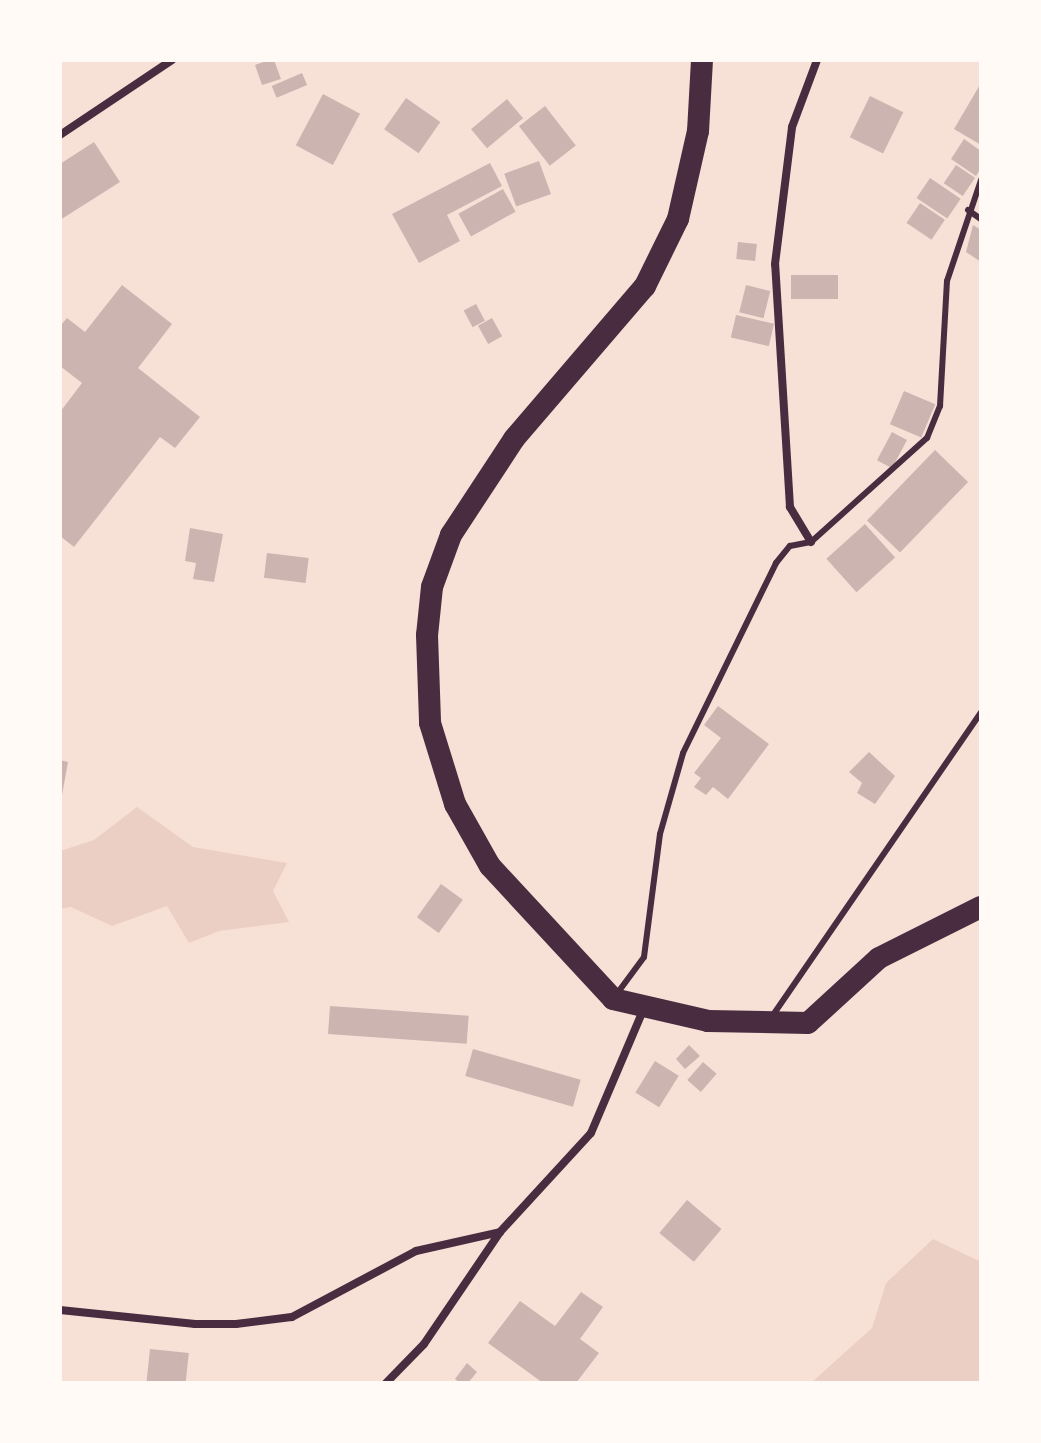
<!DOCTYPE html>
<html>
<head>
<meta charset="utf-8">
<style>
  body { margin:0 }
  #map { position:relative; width:1041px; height:1443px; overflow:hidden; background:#f7e1d7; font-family:Merriweather,serif }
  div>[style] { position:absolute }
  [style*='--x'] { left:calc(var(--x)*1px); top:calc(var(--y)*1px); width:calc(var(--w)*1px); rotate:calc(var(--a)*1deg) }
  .green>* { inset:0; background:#ebcfc5 }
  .building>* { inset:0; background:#ccb4b1; transform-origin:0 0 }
  .service>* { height:6px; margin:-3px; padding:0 3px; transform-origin:3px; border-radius:3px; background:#4a2c40 }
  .minor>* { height:8px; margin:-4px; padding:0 4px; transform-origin:4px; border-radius:4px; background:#4a2c40 }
  .trunk>* { height:22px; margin:-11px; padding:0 11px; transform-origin:11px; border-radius:11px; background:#4a2c40 }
  span { translate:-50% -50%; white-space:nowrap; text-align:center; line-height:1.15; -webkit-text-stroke:8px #fffaf5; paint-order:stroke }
  .frame { position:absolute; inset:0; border:62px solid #fffaf5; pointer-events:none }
</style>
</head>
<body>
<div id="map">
  <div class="green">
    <div style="clip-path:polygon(137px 807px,193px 847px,287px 863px,273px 891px,289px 922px,219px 931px,189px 943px,167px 906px,112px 926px,71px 907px,60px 909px,60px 851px,94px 840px)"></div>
    <div style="clip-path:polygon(933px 1239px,981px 1262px,981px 1383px,811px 1383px,872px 1328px,886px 1283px)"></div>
  </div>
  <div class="building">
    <div style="clip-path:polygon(269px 60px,274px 60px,281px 79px,262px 85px,255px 65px)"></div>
    <div style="left:302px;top:73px;width:13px;height:33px;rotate:67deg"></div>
    <div style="clip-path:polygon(981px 83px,981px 145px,954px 129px)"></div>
    <div style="left:323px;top:94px;width:42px;height:58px;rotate:28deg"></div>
    <div style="left:870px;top:96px;width:37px;height:46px;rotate:26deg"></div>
    <div style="left:406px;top:98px;width:42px;height:38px;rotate:35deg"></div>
    <div style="left:507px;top:99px;width:25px;height:47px;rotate:50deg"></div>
    <div style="left:545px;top:106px;width:50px;height:33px;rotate:52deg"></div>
    <div style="clip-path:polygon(964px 139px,981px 151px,981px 168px,976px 176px,951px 159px)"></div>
    <div style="clip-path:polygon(94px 142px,120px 182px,60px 220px,60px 164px)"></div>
    <div style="left:539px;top:161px;width:35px;height:37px;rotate:70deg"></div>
    <div style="clip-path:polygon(490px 163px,502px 186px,447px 215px,460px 241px,419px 263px,392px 214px)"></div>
    <div style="left:956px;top:165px;width:23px;height:22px;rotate:34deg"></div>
    <div style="left:930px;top:178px;width:37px;height:24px;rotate:34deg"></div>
    <div style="left:503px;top:189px;width:26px;height:51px;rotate:61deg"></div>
    <div style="left:920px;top:203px;width:30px;height:24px;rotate:34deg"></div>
    <div style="clip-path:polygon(973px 225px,981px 230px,981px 262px,966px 252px)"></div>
    <div style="left:738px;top:242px;width:19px;height:17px;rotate:6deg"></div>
    <div style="left:838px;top:275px;width:24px;height:47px;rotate:90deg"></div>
    <div style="clip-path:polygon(122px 285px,172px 324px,138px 368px,200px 417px,175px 448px,160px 437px,74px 547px,60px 536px,60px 412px,82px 383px,60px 366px,60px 326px,67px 318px,85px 332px)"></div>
    <div style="left:746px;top:285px;width:25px;height:28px;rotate:14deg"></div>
    <div style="left:476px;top:304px;width:19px;height:14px;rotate:62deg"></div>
    <div style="left:736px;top:315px;width:39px;height:23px;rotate:13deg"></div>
    <div style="left:492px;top:318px;width:21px;height:16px;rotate:61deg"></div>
    <div style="left:904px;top:391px;width:34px;height:36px;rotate:23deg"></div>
    <div style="left:892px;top:432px;width:17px;height:32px;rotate:28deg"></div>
    <div style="left:935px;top:450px;width:46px;height:98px;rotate:44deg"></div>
    <div style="left:865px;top:524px;width:45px;height:52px;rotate:48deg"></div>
    <div style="clip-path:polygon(190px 528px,223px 534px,214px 582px,193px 579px,196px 563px,185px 561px)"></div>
    <div style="left:267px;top:553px;width:42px;height:25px;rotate:7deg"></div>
    <div style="clip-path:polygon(718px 706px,769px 744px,728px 799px,713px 787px,706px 795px,694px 787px,701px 778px,694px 773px,721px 738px,704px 725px)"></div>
    <div style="clip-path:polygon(869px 752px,895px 776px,875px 804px,857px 793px,862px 783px,849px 772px)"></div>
    <div style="clip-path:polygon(60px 760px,68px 762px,62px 795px,60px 795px)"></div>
    <div style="left:441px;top:884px;width:27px;height:41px;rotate:36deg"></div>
    <div style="left:330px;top:1006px;width:139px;height:28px;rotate:4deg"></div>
    <div style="clip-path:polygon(689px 1045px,700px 1056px,685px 1069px,676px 1059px)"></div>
    <div style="left:473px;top:1049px;width:112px;height:28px;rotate:16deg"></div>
    <div style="left:655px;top:1061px;width:28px;height:37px;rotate:32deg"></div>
    <div style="left:703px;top:1062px;width:18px;height:24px;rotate:41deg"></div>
    <div style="left:687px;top:1200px;width:45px;height:43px;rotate:40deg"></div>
    <div style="clip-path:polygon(581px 1292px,603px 1307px,580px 1339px,599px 1353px,576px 1383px,543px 1383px,488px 1343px,520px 1301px,555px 1326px)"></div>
    <div style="left:150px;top:1349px;width:39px;height:34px;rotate:6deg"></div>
    <div style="clip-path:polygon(467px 1363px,477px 1372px,468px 1383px,460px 1383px,455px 1379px)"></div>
  </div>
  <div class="service">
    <div style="--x:968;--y:210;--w:16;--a:35"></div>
    <div style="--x:616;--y:995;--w:47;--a:-53.6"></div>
    <div style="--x:644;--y:957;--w:124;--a:-82.6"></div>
    <div style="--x:660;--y:834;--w:84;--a:-74.1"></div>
    <div style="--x:683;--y:753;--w:212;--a:-63.9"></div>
    <div style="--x:776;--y:563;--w:22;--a:-51"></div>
    <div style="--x:790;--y:546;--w:21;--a:-11"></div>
    <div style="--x:811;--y:542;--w:156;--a:-41.9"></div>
    <div style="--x:927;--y:438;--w:35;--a:-68"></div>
    <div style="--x:940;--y:406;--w:125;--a:-86.8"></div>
    <div style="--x:947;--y:281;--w:107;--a:-71.4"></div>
    <div style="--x:773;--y:1015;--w:368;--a:-55.5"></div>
  </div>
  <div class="minor">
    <div style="--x:60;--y:135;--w:135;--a:-33.8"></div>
    <div style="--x:811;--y:542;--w:41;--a:-121"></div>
    <div style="--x:790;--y:507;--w:243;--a:-93.5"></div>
    <div style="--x:775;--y:264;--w:138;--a:-82.9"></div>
    <div style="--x:792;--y:127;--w:72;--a:-69.5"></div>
    <div style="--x:60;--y:1310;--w:136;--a:5.9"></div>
    <div style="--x:195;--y:1324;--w:41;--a:0"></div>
    <div style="--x:236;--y:1324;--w:56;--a:-7.1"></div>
    <div style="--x:292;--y:1317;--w:140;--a:-28"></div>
    <div style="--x:416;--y:1251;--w:86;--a:-12.7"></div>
    <div style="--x:500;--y:1232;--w:134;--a:-47.4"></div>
    <div style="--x:591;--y:1133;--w:136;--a:-67"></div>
    <div style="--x:386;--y:1383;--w:54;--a:-45.7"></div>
    <div style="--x:424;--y:1344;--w:135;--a:-55.8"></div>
  </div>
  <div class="trunk">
    <div style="--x:702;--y:60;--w:71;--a:93.2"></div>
    <div style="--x:698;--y:131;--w:90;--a:102.8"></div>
    <div style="--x:678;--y:219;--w:75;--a:116.2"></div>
    <div style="--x:645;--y:286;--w:201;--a:130.6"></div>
    <div style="--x:514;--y:439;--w:115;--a:123.3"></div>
    <div style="--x:451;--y:535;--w:55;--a:110.1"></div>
    <div style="--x:432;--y:587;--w:48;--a:95.9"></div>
    <div style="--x:427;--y:635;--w:88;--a:88"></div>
    <div style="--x:430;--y:723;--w:85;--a:72.8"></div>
    <div style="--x:455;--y:804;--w:71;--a:60.6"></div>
    <div style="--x:490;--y:866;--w:181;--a:47.2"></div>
    <div style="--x:613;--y:999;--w:98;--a:13"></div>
    <div style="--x:708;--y:1021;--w:100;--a:1.1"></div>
    <div style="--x:808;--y:1023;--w:96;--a:-42.5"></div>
    <div style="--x:879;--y:958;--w:114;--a:-26.6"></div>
  </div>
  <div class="frame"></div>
</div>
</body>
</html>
